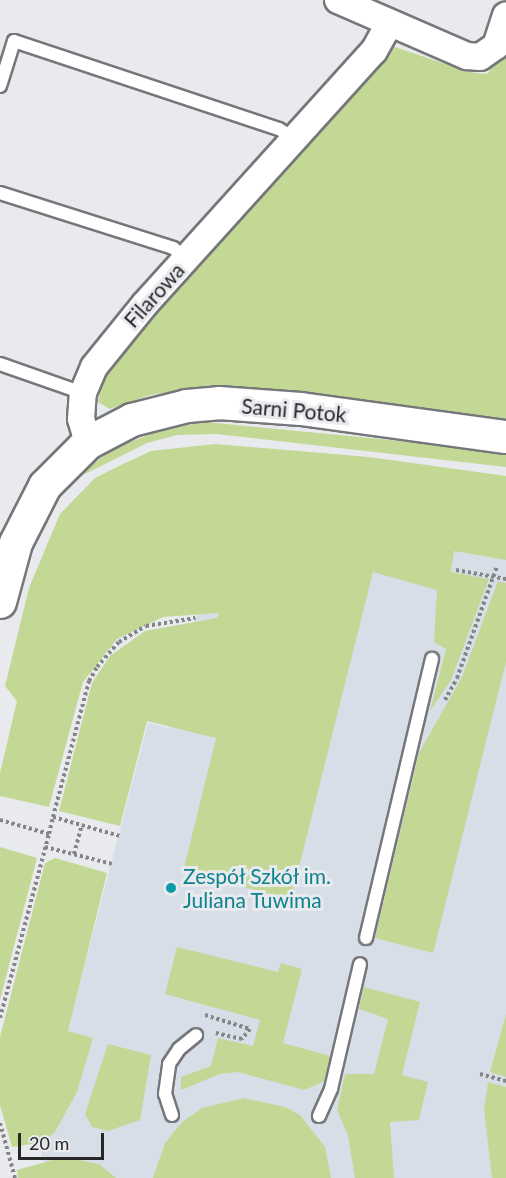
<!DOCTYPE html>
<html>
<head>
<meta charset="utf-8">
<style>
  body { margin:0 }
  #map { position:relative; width:506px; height:1178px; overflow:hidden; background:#e8eaed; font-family:Lato,sans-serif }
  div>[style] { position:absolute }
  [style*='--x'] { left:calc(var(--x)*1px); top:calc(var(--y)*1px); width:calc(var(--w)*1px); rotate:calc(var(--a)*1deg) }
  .built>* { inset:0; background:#d8dee8 }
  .green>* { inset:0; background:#c3d894 }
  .path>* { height:4px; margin-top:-2px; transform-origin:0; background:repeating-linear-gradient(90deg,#848587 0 3px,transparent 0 6px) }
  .roads { filter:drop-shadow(2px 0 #75777a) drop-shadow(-2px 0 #75777a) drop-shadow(0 2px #75777a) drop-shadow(0 -2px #75777a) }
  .service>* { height:12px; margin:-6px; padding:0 6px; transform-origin:6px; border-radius:6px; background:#fff }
  .minor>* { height:26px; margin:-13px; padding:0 13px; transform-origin:13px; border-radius:13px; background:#fff }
  .tertiary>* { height:32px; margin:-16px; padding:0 16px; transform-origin:16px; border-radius:16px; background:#fff }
  .dots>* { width:16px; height:16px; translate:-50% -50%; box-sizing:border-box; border:3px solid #e8eaed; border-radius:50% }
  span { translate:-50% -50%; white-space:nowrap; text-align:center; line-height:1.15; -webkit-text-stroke:6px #e8eaed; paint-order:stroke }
  .street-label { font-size:21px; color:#272729 }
  .culture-label { font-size:21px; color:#0d838f }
  .left { translate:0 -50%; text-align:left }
  .scale { position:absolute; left:18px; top:1133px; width:86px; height:27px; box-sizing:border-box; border:3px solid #272729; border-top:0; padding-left:8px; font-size:18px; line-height:21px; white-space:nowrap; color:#272729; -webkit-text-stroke:4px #e8eaed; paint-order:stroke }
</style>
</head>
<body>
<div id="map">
  <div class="built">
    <div style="clip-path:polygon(231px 469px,506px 535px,506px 1107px,486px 1117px,492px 1178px,42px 1178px,44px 1163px,38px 1143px,148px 723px,169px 728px)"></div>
  </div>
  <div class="green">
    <div style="clip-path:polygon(506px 40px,506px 421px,219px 385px,150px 395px,110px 409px,98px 402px,104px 377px,140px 323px,380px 57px,395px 47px,469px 72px,487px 74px,500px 57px)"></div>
    <div style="clip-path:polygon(206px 422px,452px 446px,506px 455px,506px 467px,216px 434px,177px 435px,147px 443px,75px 479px,112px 449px,164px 429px)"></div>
    <div style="clip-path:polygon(215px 444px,369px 457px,506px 476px,506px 560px,454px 551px,451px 572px,489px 579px,451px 680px,430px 711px,446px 649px,434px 642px,437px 590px,373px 572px,291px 899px,183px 872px,216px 738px,147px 721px,120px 826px,59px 811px,92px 683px,110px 656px,145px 631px,217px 618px,219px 613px,163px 617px,117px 639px,83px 682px,49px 807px,0 796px,0 773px,17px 701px,5px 686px,29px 588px,60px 514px,95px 478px,123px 464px,151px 451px)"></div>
    <div style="clip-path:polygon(498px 581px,506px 583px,506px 662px,433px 953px,375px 938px,419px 753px,462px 677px)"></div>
    <div style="clip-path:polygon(0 847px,37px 858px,0 1000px)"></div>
    <div style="clip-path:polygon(55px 858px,107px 873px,68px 1031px,93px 1038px,77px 1092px,55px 1132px,44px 1142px,12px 1147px,0 1105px,0 1037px,45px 863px)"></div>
    <div style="clip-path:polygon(177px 947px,278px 972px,281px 963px,302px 969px,283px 1043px,334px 1057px,323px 1082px,304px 1090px,238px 1072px,220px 1074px,181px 1090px,181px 1077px,211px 1066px,218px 1038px,253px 1046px,260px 1020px,165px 994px)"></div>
    <div style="clip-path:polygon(364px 987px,420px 1002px,402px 1075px,428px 1082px,419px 1120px,390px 1122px,394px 1178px,355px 1178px,348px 1136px,337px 1110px,345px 1074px,374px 1074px,388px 1019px,359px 1009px)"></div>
    <div style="clip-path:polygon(506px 1014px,506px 1077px,490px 1072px)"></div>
    <div style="clip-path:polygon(108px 1044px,151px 1055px,140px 1120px,108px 1131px,92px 1127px,85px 1114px)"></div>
    <div style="clip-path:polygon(488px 1082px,506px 1087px,506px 1178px,492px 1178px,484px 1110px)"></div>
    <div style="clip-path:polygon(244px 1098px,285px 1107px,300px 1115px,325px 1147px,331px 1178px,153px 1178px,165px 1143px,182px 1122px,202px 1108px)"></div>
    <div style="clip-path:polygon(63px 1157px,99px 1164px,116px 1178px,18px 1178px,17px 1170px)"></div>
  </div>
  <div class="path">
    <div style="--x:456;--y:570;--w:51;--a:10.2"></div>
    <div style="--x:445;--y:700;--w:25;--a:-61"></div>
    <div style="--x:457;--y:678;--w:119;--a:-70.3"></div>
    <div style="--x:53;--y:817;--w:141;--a:-75.2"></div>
    <div style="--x:89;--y:681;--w:16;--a:-60"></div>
    <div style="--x:97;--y:667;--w:33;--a:-49"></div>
    <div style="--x:119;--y:642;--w:31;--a:-31"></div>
    <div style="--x:146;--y:626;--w:50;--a:-9.3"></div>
    <div style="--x:0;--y:820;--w:51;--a:15.9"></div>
    <div style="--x:49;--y:834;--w:17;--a:-77"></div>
    <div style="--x:53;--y:817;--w:70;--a:15.8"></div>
    <div style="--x:45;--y:847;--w:69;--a:14.2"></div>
    <div style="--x:74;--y:854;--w:30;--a:-75"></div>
    <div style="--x:205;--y:1015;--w:47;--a:17.3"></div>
    <div style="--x:250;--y:1029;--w:13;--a:129"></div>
    <div style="--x:242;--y:1039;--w:27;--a:-167"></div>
    <div style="--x:0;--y:1018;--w:190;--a:-75.1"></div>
    <div style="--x:480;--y:1074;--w:27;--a:15"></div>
    <div style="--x:0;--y:1123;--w:57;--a:74.7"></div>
  </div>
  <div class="roads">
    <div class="service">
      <div style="--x:0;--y:86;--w:47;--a:-72.7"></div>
      <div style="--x:14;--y:41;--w:279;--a:18.4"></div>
      <div style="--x:279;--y:129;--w:19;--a:32"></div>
      <div style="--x:0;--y:193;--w:182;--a:17.6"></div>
      <div style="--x:173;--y:248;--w:18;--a:38"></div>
      <div style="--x:0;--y:364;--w:88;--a:19.3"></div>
      <div style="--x:366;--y:938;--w:287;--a:-76.7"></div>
      <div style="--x:172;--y:1115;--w:22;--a:-108"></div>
      <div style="--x:165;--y:1094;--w:30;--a:-82"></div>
      <div style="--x:169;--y:1064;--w:18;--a:-56"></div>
      <div style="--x:179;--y:1049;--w:22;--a:-39"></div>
      <div style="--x:319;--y:1116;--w:30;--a:-66"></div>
      <div style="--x:331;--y:1089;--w:128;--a:-76.9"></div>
    </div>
    <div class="minor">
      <div style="--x:338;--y:0;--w:141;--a:23.5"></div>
      <div style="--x:467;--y:56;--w:13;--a:4"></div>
      <div style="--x:480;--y:57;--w:19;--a:-35"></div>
      <div style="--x:496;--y:46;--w:32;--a:-72"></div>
      <div style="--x:88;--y:443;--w:25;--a:-106"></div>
      <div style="--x:81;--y:419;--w:26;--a:-86"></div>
      <div style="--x:83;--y:393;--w:28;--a:-67"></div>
      <div style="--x:94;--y:367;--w:81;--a:-51"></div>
      <div style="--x:145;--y:304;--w:341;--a:-47.9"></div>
      <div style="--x:374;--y:51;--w:31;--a:-61"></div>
    </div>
    <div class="tertiary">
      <div style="--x:0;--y:602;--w:61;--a:-74.8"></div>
      <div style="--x:16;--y:543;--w:64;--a:-63"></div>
      <div style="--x:45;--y:486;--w:61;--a:-45"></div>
      <div style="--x:88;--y:443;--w:50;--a:-27.6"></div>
      <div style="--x:132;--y:420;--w:57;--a:-14.3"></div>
      <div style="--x:187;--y:406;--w:32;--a:-5"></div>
      <div style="--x:219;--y:403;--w:82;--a:4.2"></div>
      <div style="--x:301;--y:409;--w:207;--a:7.8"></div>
    </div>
  </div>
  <div class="dots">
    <div style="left:171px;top:888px;background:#0f9aa8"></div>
  </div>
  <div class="street-label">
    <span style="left:154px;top:295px;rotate:-48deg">Filarowa</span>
    <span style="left:294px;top:410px;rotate:5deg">Sarni Potok</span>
  </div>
  <div class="culture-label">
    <span class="left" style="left:183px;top:888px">Zespół Szkół im.<br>Juliana Tuwima</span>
  </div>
  <div class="scale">20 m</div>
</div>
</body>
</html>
